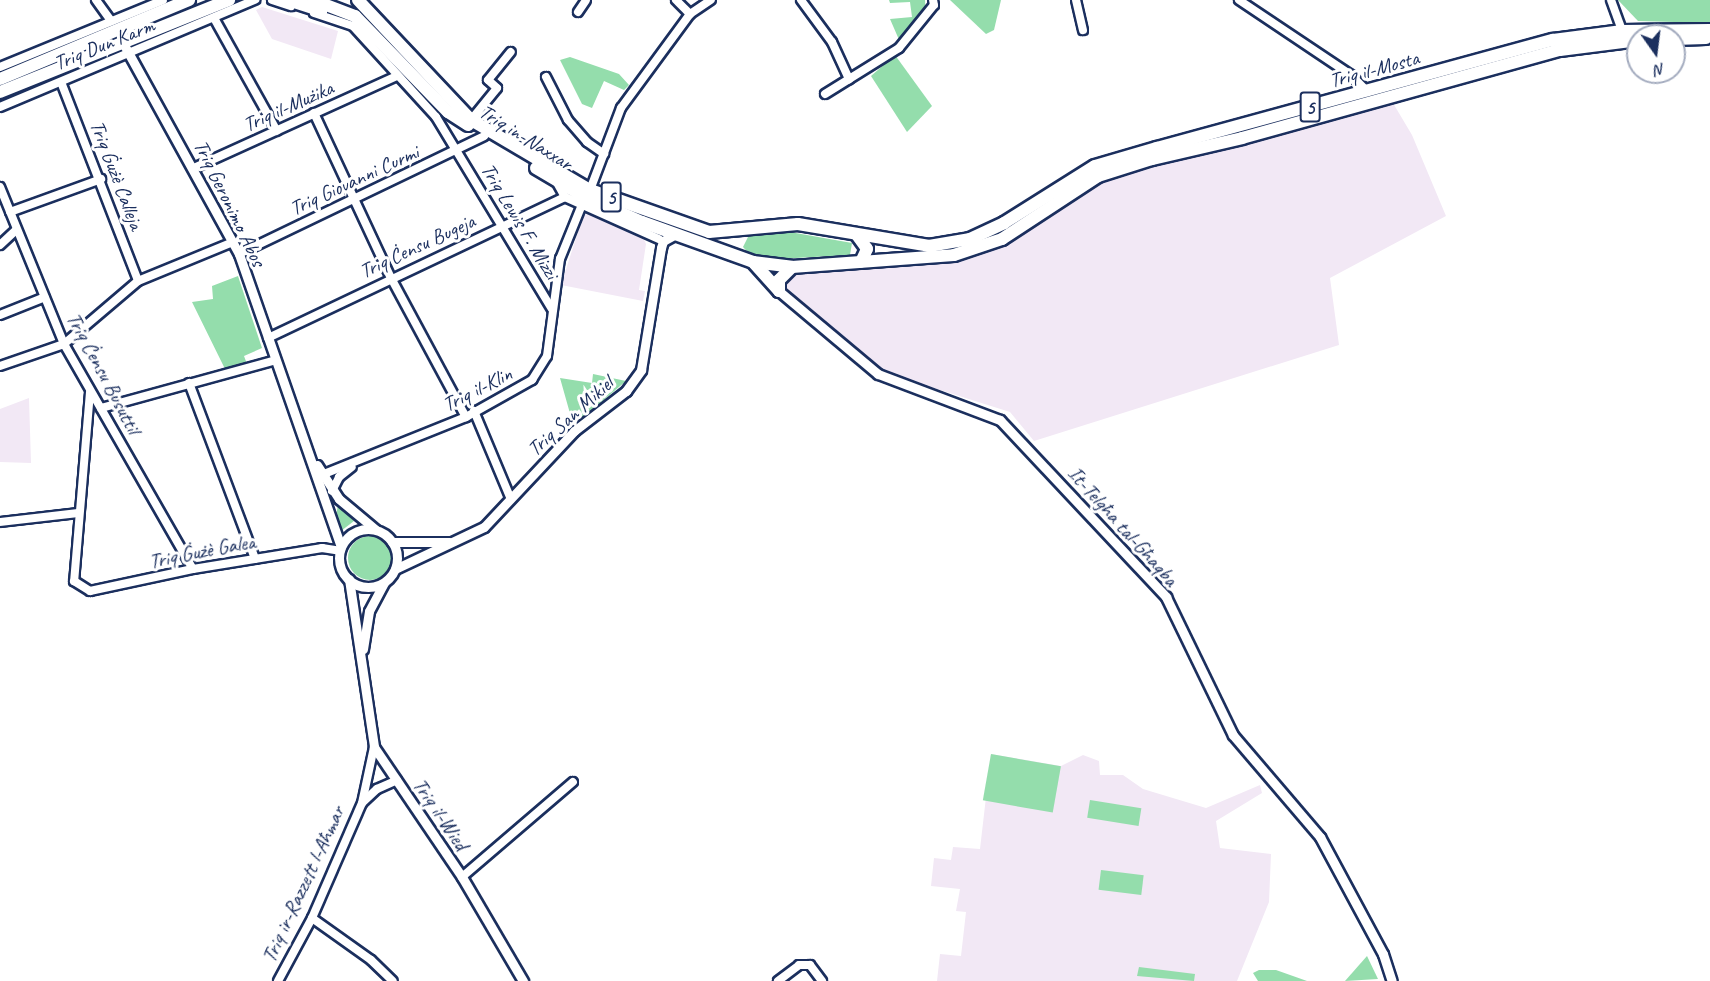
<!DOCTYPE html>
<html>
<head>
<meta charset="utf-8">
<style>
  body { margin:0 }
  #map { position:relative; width:1710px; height:981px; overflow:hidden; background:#fff; font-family:Caveat,sans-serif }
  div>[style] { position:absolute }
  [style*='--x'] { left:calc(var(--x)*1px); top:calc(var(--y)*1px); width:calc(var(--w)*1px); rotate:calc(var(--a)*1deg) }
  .built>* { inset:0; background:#f2e8f5 }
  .green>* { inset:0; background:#94ddac; transform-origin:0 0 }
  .round { border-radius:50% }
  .roads { filter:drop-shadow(2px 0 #1b2f5e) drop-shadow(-2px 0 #1b2f5e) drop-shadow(0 2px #1b2f5e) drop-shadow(0 -2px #1b2f5e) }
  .minor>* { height:8px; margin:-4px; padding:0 4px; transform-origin:4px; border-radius:4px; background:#fff }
  .tertiary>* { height:9px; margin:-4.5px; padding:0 4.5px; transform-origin:4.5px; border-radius:4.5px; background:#fff }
  .tertiary>.ring { margin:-4.5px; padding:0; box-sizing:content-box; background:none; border:9px solid #fff; border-radius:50% }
  .trunk>* { height:12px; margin:-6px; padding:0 6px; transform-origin:6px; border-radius:6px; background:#fff }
  span { translate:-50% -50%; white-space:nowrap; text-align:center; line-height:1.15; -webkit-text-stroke:6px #fff; paint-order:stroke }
  .shield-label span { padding:2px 4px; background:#fff; border:2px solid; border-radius:4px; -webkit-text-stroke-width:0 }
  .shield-label { font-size:20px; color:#1b2f5e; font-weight:700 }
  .street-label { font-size:21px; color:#1b2f5e }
  .north { position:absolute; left:1626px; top:24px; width:60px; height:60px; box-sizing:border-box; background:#fff; border:2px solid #a4acbf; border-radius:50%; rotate:166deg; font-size:16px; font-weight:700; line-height:24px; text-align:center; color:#1b2f5e }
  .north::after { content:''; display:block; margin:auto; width:21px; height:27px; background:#1b2f5e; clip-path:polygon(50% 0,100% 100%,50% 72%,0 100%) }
</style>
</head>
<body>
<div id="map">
  <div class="built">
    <div style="clip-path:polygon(262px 7px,338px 31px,331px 59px,272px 39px,256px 10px)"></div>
    <div style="clip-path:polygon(1390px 98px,1412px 135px,1446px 216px,1330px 278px,1339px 345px,1034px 441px,1010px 412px,883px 372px,785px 288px,787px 275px,976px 250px,1107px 176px)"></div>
    <div style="clip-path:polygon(590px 213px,643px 237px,646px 244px,639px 290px,645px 291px,643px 301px,561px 285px,583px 216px)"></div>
    <div style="clip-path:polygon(29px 398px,31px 463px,0 462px,0 409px)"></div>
    <div style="clip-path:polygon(991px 754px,1061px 766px,1083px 755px,1099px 761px,1100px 775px,1123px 775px,1143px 789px,1206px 808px,1260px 785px,1262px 793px,1216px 821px,1220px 848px,1271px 854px,1269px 902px,1237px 981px,937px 981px,940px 954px,961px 956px,966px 912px,956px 911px,960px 889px,931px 886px,934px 858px,951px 860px,953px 847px,980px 849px)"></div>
  </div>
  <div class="green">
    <div style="clip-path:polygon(889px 0,925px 0,926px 20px,900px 42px,890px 19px,912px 17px,910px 2px,890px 3px)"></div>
    <div style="clip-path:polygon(950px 0,1001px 0,994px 30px,986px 34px)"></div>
    <div style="clip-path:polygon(1618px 0,1710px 0,1710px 23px,1638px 21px)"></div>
    <div style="clip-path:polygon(895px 55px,932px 106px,907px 132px,871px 76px)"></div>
    <div style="clip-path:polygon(570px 57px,619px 74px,629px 85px,624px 90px,604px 81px,592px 108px,582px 104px,560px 60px)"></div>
    <div style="clip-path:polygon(790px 232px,852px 243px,850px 255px,777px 259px,751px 256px,743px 247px,749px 235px)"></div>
    <div style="clip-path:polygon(238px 276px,262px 348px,244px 356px,247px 364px,226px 371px,192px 302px,213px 299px,212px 286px)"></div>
    <div style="clip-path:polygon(593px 374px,626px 381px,579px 421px,571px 417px,560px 378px,592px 383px)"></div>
    <div style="clip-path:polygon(338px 505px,354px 521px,341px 531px,336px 516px)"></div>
    <div class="round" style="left:348px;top:536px;width:44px;height:44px"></div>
    <div style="left:991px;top:754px;width:71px;height:47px;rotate:10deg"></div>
    <div style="left:1090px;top:800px;width:52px;height:18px;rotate:9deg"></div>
    <div style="left:1101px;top:870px;width:43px;height:20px;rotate:7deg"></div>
    <div style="clip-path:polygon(1367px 956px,1378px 979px,1345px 981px)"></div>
    <div style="clip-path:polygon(1139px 967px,1195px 974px,1194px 981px,1137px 976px)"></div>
    <div style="clip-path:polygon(1259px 970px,1276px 970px,1307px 981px,1258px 981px,1253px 973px)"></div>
  </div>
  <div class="roads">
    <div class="minor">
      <div style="--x:96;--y:0;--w:26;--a:54"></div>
      <div style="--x:272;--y:0;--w:20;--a:18"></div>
      <div style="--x:676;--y:0;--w:20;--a:45"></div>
      <div style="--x:801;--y:0;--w:52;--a:53.6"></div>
      <div style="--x:832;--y:42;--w:41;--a:65.3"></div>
      <div style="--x:1076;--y:0;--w:31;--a:77"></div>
      <div style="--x:1239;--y:0;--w:135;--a:33.8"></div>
      <div style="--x:1351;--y:75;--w:24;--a:45"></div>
      <div style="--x:1611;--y:0;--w:33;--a:70"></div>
      <div style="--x:578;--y:12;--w:14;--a:-56"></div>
      <div style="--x:314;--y:13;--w:41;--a:18.4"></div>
      <div style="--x:353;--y:26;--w:123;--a:47.6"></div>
      <div style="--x:436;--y:117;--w:224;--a:58.9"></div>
      <div style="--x:214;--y:18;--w:129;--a:60.9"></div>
      <div style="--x:0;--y:67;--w:176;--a:-22.3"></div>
      <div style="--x:546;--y:77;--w:48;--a:62.9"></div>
      <div style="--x:568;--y:120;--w:29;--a:49"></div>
      <div style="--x:587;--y:142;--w:21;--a:35"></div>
      <div style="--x:61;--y:82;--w:213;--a:68.8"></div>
      <div style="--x:825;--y:94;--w:87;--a:-31.9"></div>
      <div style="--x:899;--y:48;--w:55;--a:-50.9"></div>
      <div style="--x:934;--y:5;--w:5;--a:-101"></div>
      <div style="--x:0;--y:107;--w:277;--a:-22.8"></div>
      <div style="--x:314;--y:113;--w:182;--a:65"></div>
      <div style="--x:391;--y:278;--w:158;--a:61.7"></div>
      <div style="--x:471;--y:120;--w:41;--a:-50.9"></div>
      <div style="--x:497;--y:88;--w:12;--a:-138"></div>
      <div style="--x:488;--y:80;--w:36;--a:-51"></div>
      <div style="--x:194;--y:168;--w:223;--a:-24.4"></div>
      <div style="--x:0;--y:187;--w:170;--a:67.8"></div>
      <div style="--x:64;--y:344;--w:259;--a:60.2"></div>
      <div style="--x:590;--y:190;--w:88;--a:-69.3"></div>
      <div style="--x:621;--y:108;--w:117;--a:-53.7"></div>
      <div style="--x:690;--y:14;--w:25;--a:-34"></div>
      <div style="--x:565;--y:197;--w:103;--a:24.1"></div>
      <div style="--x:10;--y:212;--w:97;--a:-19.9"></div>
      <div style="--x:0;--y:245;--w:22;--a:-43"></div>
      <div style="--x:239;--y:254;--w:272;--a:-25.7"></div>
      <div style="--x:0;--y:315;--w:48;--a:-21.8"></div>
      <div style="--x:268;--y:338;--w:329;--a:-25.4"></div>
      <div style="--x:565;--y:197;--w:18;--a:-119"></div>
      <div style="--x:0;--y:366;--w:68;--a:-19"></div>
      <div style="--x:64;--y:344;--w:97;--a:-40.4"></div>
      <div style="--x:138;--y:281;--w:103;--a:-22.3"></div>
      <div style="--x:189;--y:383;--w:188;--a:69.4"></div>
      <div style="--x:90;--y:392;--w:190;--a:94.8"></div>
      <div style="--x:74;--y:581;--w:19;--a:32"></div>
      <div style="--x:90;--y:591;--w:105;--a:-12.1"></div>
      <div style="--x:193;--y:569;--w:131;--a:-9.2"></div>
      <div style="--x:322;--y:548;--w:18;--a:9"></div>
      <div style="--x:101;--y:408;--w:181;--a:-15.3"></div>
      <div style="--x:474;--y:411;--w:93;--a:67.3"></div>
      <div style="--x:324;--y:474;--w:153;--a:-21.9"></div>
      <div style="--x:466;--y:417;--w:76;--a:-29.3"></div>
      <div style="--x:532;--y:380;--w:28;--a:-58"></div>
      <div style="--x:547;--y:356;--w:98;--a:-82.4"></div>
      <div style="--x:560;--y:259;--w:67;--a:-68"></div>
      <div style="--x:332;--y:491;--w:16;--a:-63"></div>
      <div style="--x:339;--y:477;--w:16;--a:-38"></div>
      <div style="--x:0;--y:522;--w:79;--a:-6.6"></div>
      <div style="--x:363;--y:802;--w:19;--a:-43"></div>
      <div style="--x:377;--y:789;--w:22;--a:-24"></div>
      <div style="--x:462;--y:877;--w:146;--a:-40.6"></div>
      <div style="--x:312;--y:918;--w:72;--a:35.4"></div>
      <div style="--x:371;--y:960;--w:30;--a:44"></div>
      <div style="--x:278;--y:981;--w:72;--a:-61.6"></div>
      <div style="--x:312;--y:918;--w:125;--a:-66.5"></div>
      <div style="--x:362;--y:803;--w:57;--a:-77.9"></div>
      <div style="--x:778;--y:981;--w:26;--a:-37"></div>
      <div style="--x:799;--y:965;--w:11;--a:0"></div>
      <div style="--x:810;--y:965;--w:20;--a:53"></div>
    </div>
    <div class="tertiary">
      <div style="--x:123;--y:43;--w:241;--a:61.2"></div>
      <div style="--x:239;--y:254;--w:310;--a:70.8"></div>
      <div style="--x:779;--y:291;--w:129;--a:40"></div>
      <div style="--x:878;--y:374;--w:130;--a:20.7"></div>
      <div style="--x:1000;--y:420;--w:243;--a:46.8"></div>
      <div style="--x:1166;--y:597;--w:153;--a:64.1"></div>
      <div style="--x:1233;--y:735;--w:134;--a:49.5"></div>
      <div style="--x:1320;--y:837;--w:133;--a:61.7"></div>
      <div style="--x:1383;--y:954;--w:28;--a:72"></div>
      <div style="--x:317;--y:465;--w:40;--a:57.1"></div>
      <div style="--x:339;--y:499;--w:47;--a:39.8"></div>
      <div class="ring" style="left:339px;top:529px;width:49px;height:49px"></div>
      <div style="--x:392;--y:542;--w:57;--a:0"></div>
      <div style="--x:395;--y:569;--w:98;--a:-25.3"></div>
      <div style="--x:484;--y:527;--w:132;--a:-46.8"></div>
      <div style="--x:574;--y:431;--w:66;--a:-37.6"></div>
      <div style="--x:626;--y:391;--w:26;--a:-54"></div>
      <div style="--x:641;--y:370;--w:124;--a:-80.7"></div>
      <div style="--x:661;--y:248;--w:7;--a:-74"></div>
      <div style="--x:663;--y:241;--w:13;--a:-29"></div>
      <div style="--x:349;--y:579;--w:170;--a:81.5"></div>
      <div style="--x:374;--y:747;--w:157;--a:55.9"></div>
      <div style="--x:462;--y:877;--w:121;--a:59.6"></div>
      <div style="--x:363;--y:649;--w:38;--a:-81"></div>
      <div style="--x:369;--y:611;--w:32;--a:-62"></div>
    </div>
    <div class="trunk">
      <div style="--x:288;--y:0;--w:35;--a:18"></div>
      <div style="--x:313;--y:0;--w:45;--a:20.9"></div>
      <div style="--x:355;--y:16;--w:134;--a:45.9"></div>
      <div style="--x:448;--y:112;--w:24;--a:33"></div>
      <div style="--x:358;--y:0;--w:165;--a:46.7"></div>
      <div style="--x:471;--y:120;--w:138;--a:30.5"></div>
      <div style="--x:590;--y:190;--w:126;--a:19.4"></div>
      <div style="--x:709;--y:232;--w:89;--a:-5.1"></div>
      <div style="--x:798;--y:224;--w:133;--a:9.5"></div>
      <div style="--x:929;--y:246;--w:42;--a:-9.7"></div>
      <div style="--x:970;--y:239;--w:38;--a:-25"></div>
      <div style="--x:1004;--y:223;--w:107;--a:-32.1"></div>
      <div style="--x:1095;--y:166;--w:65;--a:-16.2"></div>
      <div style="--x:1157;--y:148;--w:410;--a:-15.3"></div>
      <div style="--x:1553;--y:40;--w:70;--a:-7.4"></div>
      <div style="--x:1622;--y:31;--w:88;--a:-0.7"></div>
      <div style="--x:1674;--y:39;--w:32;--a:-2"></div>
      <div style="--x:0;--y:79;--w:205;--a:-22.7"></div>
      <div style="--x:0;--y:92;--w:247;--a:-21.9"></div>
      <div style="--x:536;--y:168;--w:57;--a:30.6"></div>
      <div style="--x:585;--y:197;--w:62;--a:23.7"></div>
      <div style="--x:642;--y:222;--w:118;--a:19.8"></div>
      <div style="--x:753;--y:262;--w:39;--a:7"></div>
      <div style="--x:792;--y:267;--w:162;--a:-4.2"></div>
      <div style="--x:954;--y:255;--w:51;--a:-18.4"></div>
      <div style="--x:1002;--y:239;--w:115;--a:-33.3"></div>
      <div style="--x:1098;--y:176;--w:57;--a:-17.5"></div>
      <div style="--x:1152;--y:159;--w:92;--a:-13.1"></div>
      <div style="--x:1242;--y:138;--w:330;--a:-15.5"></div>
      <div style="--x:1560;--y:50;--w:79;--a:-7.3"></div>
      <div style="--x:857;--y:235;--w:17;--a:54"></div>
      <div style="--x:867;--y:249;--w:14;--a:115"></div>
      <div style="--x:753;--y:262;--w:39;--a:48"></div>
      <div style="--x:779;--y:291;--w:11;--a:-90"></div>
      <div style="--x:779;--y:280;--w:18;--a:-45"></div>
    </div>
  </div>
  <div class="shield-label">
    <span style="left:1310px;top:107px">5</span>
    <span style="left:611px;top:197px">5</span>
  </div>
  <div class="street-label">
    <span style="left:104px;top:44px;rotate:-22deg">Triq Dun Karm</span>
    <span style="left:1374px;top:69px;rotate:-15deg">Triq il-Mosta</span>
    <span style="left:288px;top:106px;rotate:-24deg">Triq il-Mużika</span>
    <span style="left:526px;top:137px;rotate:32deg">Triq in-Naxxar</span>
    <span style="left:117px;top:175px;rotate:69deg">Triq Ġużè Calleja</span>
    <span style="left:354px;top:180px;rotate:-25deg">Triq Giovanni Curmi</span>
    <span style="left:230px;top:203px;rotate:64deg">Triq Geronimo Abos</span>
    <span style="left:520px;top:221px;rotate:59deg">Triq Lewis F. Mizzi</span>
    <span style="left:417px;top:246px;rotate:-25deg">Triq Ċensu Bugeja</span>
    <span style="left:104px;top:373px;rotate:62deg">Triq Ċensu Busuttil</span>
    <span style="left:477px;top:389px;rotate:-27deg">Triq il-Klin</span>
    <span style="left:570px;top:416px;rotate:-42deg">Triq San Mikiel</span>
    <span style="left:1123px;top:526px;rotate:48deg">It-Telgħa tal-Għaqba</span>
    <span style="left:202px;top:551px;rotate:-11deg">Triq Ġużè Galea</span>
    <span style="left:441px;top:814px;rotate:56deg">Triq il-Wied</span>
    <span style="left:303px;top:884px;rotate:-65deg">Triq ir-Razzett l-Aħmar</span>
  </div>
  <div class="north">N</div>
</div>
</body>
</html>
